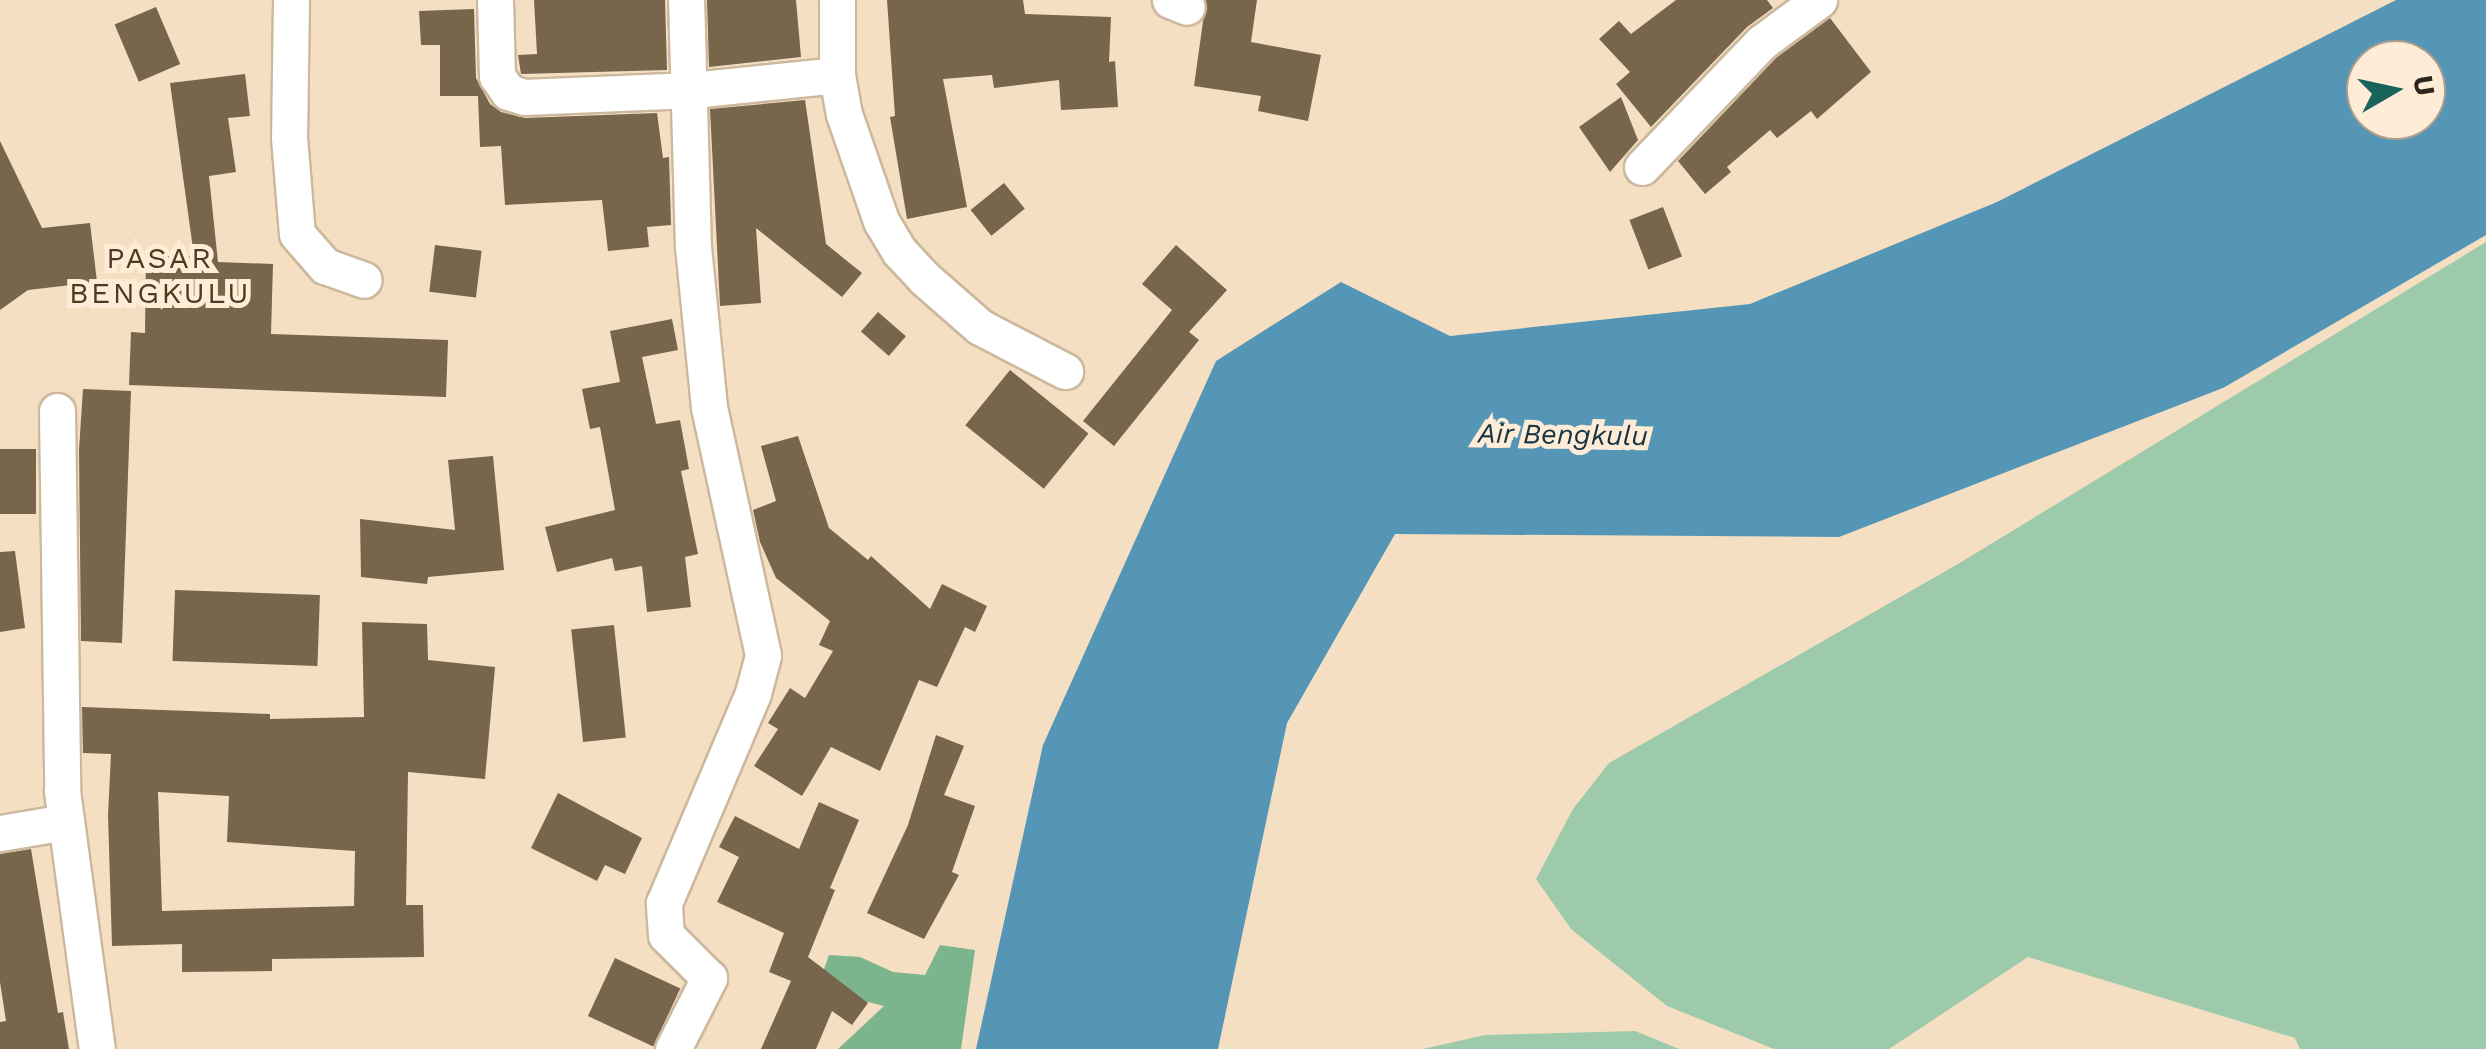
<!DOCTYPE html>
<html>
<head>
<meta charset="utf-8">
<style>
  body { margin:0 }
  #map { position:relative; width:2486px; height:1049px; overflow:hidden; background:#f4dfc3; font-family:"Work Sans",sans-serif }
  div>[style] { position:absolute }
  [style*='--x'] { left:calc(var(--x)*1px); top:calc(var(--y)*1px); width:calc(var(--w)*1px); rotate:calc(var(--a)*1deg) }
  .green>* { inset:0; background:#9ccaaa }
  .forest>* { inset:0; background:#7bb48d }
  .water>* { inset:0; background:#5596b6 }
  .building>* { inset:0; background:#77654c; transform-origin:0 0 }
  .roads { filter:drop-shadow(2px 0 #ccb89d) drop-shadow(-2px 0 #ccb89d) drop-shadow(0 2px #ccb89d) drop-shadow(0 -2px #ccb89d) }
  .street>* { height:35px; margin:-17.5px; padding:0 17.5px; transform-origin:17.5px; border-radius:17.5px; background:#fff }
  span { translate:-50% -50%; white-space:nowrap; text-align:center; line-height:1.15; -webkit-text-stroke:10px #feecd6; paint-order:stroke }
  .water-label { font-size:28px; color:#163544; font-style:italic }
  .quarter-label { font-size:30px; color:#4c3b23; letter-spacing:2.5px }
  .north { position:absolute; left:2346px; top:40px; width:100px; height:100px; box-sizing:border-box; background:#feecd6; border:2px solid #ab9d8c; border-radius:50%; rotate:81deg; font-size:28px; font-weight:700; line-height:40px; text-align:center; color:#2e261c }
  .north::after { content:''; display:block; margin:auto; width:35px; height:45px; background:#18635b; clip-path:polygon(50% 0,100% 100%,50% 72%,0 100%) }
</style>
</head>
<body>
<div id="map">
  <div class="green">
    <div style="clip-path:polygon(2486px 242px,2486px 1049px,2300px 1049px,2295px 1038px,2028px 957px,1889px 1049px,1774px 1049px,1667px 1006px,1571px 929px,1536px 879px,1573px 809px,1609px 763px,1958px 564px)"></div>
    <div style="clip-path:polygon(1635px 1031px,1679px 1049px,1423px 1049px,1485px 1035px)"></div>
  </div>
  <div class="forest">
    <div style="clip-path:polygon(940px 945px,975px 950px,961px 1049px,838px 1049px,884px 1006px,844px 996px,823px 972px,829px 955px,860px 957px,893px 972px,925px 975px)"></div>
  </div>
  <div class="water">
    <div style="clip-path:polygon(evenodd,2396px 0,2486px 0,2486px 235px,2223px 388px,1839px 537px,1395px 534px,1287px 723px,1218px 1049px,976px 1049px,1043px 745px,1216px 361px,1341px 282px,1450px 336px,1750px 304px,1997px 202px,2396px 0,2366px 60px,2426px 60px,2426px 120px,2366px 120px,2366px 60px)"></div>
  </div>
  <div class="building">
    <div style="clip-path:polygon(534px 0,665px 0,667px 70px,521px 74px,518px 55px,537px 54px)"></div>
    <div style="clip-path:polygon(707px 0,796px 0,801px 57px,709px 67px)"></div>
    <div style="clip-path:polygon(887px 0,1023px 0,1025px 14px,1111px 17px,1109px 62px,1115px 61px,1118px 107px,1061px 110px,1059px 80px,994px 88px,992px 75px,943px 79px,967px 207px,907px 219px,890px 117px,895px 116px)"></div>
    <div style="clip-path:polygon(1206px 0,1257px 0,1251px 42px,1321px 55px,1308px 121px,1258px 111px,1261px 96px,1194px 86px)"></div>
    <div style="clip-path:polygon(1676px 0,1767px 0,1773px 8px,1747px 27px,1651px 127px,1616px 84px,1630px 72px,1599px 39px,1619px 21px,1631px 34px)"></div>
    <div style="left:156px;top:7px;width:62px;height:45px;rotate:67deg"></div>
    <div style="clip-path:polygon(474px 9px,476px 78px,490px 104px,501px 112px,525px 118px,657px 113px,663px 158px,669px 157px,671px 225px,647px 227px,649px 247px,608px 251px,602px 200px,505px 205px,501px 146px,480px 147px,478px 96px,440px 96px,440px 45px,421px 45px,419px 11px)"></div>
    <div style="clip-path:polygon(1830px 18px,1871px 72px,1817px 119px,1811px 111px,1777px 138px,1770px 130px,1727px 167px,1731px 172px,1705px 194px,1678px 161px,1776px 58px)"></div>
    <div style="clip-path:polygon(245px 74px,250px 116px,228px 118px,236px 172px,209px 176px,218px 262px,273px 264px,271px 334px,448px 340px,446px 397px,129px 385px,131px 332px,145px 333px,146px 255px,194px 256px,170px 83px)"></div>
    <div style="clip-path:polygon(1621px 97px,1638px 140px,1610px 172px,1579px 127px)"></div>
    <div style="clip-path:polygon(805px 100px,826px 244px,862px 273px,842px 297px,756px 228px,761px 303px,720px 306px,710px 109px)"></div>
    <div style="clip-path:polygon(0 141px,42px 228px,90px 223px,97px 282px,28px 290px,0 310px)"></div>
    <div style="left:1004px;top:183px;width:33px;height:43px;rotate:51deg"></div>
    <div style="left:1663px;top:207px;width:53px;height:36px;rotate:69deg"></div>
    <div style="left:435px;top:245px;width:47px;height:47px;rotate:7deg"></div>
    <div style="clip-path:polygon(1176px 245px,1227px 290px,1189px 332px,1199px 340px,1114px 446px,1083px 421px,1172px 310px,1142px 284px)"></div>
    <div style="left:878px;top:312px;width:37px;height:26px;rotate:41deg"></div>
    <div style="clip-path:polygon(672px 319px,678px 350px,642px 357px,656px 424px,680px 420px,689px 469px,681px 471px,698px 554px,685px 557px,691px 607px,647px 612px,642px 566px,615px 571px,612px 558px,557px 572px,545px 527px,615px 510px,600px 427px,590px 429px,582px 389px,620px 382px,610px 331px)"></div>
    <div style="left:1010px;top:370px;width:101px;height:71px;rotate:39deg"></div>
    <div style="clip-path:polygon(83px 389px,131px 391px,122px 643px,81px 641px,79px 450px)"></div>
    <div style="clip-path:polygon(798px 436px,829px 528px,868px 560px,871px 556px,930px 609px,942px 584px,987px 606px,975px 632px,965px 627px,937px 687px,919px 680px,880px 771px,831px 747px,802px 796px,754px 766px,778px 729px,768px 723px,790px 688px,805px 698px,833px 651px,819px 645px,830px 621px,776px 578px,760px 542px,753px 510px,776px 501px,761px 446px)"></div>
    <div style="left:0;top:449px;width:36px;height:65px"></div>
    <div style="clip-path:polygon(493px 456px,504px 570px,428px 577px,427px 584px,361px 577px,360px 519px,455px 530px,448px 460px)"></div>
    <div style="clip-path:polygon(15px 551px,25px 628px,0 632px,0 552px)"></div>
    <div style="left:175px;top:590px;width:145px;height:71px;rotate:2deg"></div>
    <div style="clip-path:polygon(evenodd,362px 622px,427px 624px,428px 660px,495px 667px,485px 779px,408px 772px,406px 905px,423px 905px,424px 957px,272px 959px,272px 971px,182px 972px,182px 944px,112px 946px,108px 815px,111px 754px,83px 753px,82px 707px,270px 714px,270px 719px,364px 717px,362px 622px,158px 792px,229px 796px,227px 842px,355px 851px,354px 906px,162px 911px,158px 792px)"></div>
    <div style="left:614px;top:625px;width:113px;height:43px;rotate:84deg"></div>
    <div style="clip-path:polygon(936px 735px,964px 746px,944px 795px,975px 806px,952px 872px,959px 875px,924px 939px,867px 913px,908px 825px)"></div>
    <div style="clip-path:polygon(558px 793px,642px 838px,625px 874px,605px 865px,597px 881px,531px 848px)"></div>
    <div style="clip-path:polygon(819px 802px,859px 820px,830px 888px,835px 890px,808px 957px,868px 1003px,852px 1025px,832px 1011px,816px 1049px,761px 1049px,791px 981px,769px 972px,784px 933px,717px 902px,739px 857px,719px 847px,735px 816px,799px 849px)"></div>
    <div style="clip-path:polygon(31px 849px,58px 1013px,63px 1012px,69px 1049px,0 1049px,0 1022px,6px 1021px,0 982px,0 854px)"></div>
    <div style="left:615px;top:958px;width:72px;height:64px;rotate:25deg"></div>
  </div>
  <div class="roads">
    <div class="street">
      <div style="--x:291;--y:0;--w:137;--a:90.8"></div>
      <div style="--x:289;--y:137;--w:97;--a:85.3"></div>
      <div style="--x:297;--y:234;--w:43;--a:48.8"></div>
      <div style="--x:325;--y:266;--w:41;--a:19.7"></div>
      <div style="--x:495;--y:0;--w:76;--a:88.5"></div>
      <div style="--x:497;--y:76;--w:19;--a:55"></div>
      <div style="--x:508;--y:92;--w:17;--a:17"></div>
      <div style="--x:524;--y:97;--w:168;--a:-2.4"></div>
      <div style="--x:692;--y:90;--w:146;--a:-5.9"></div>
      <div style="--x:837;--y:0;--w:75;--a:90"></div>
      <div style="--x:837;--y:75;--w:40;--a:80"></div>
      <div style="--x:844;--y:114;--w:113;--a:70.9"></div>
      <div style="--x:881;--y:221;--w:35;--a:59"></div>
      <div style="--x:899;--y:251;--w:37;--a:47"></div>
      <div style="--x:924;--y:278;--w:74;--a:41.2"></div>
      <div style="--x:980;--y:327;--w:96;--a:27.4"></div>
      <div style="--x:1170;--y:0;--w:18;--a:22"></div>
      <div style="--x:1642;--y:167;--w:173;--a:-46.2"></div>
      <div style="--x:1762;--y:42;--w:71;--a:-36.4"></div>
      <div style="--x:57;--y:411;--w:380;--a:89.2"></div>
      <div style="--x:62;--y:791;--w:260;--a:82.3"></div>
      <div style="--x:0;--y:833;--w:67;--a:-9.5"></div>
      <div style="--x:673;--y:1049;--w:80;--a:-63.1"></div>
      <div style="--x:709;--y:978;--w:61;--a:-135"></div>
      <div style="--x:666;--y:935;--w:32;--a:-94"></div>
      <div style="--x:664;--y:903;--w:228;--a:-67"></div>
      <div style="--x:753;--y:693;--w:39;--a:-75"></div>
      <div style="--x:763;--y:655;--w:254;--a:-102.3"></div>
      <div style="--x:709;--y:407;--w:160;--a:-95.7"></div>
      <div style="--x:693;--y:248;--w:248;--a:-91.6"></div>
    </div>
  </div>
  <div class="water-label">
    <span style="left:1563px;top:435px;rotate:1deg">Air Bengkulu</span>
  </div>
  <div class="quarter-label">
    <span style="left:160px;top:275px">PASAR<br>BENGKULU</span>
  </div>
  <div class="north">U</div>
</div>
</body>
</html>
